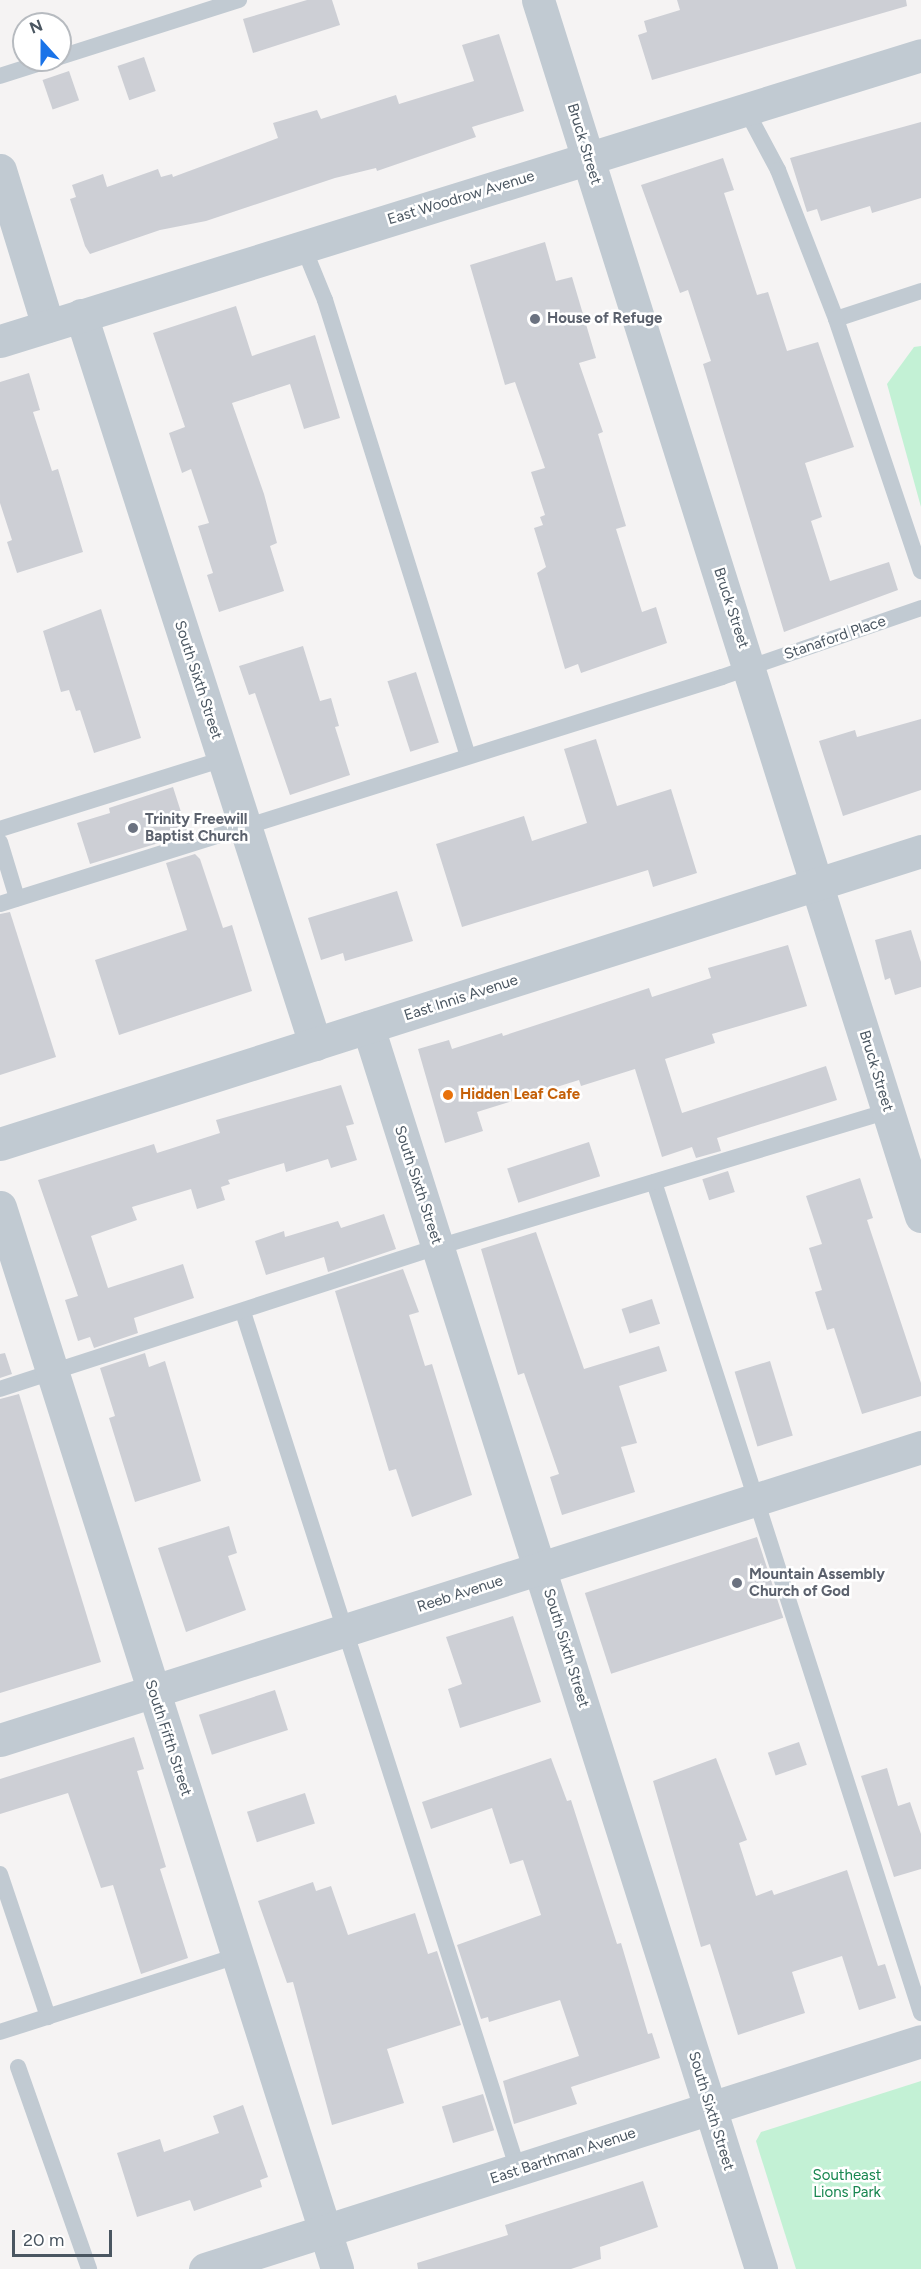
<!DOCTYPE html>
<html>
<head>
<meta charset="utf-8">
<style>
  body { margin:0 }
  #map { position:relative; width:921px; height:2269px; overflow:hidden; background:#f5f3f3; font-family:Figtree,sans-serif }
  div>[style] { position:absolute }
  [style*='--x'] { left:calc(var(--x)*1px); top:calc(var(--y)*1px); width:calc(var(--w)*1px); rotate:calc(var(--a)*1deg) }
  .green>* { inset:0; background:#c3f1d5 }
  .building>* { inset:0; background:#cdcfd5; transform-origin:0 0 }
  .service>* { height:16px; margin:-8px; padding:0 8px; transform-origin:8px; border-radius:8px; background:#c1cad2 }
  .minor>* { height:33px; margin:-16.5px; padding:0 16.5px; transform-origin:16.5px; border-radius:16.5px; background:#c1cad2 }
  .dots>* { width:16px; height:16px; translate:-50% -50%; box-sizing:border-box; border:3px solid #fff; border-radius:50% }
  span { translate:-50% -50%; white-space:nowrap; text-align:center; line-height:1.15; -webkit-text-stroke:5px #fff; paint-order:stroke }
  .street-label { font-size:15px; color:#4a5661 }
  .worship-label { font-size:15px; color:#5b616d; font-weight:700 }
  .left { translate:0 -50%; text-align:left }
  .food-label { font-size:15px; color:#c56008; font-weight:700 }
  .park-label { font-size:15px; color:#17864f }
  .north { position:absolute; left:12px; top:12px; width:60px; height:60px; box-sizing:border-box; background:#fff; border:2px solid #b7bbc0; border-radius:50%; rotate:339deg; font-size:16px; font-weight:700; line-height:24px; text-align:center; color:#4a5661 }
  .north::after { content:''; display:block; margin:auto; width:21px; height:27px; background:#1a73e8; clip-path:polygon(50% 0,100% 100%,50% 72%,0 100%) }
  .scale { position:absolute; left:12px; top:2230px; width:100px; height:27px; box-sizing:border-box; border:3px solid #4a5661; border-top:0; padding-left:8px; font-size:18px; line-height:21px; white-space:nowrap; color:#4a5661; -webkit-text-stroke:4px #fff; paint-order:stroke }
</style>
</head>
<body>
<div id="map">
  <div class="green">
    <div style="clip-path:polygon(921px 346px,921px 507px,887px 384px,914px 347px)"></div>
    <div style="clip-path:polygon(921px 2081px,921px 2269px,796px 2269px,759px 2151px,756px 2141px,761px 2132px)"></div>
  </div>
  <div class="building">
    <div style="clip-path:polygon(307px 0,332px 0,340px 25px,253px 53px,243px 19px)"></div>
    <div style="clip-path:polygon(677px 0,906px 0,907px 6px,652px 80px,638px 35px,647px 32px,644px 21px,680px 10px)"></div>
    <div style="clip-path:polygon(499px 34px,524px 111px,472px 127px,476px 137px,377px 171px,376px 168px,335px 178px,206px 221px,160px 230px,90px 254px,85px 246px,70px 199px,76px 197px,72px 185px,103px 174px,107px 187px,158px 169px,161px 177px,172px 174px,173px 177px,278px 138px,273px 123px,317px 110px,321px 119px,396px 95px,399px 104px,474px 81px,462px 45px)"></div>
    <div style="left:144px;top:57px;width:36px;height:28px;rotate:71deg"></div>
    <div style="left:69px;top:71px;width:31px;height:28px;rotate:71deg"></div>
    <div style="clip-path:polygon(921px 122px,921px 198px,872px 213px,870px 206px,821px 221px,817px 209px,807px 212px,790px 158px)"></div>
    <div style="clip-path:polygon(723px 158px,734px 190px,724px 193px,757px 295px,768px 292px,787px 351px,818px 342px,854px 447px,805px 463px,822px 517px,811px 521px,830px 581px,889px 562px,898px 590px,784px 632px,703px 364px,711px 361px,688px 290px,680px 293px,641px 185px)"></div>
    <div style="clip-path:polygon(545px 242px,556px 281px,572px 277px,596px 358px,579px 363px,603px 432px,598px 434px,626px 526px,616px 529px,642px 612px,656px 607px,667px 643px,581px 673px,578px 664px,565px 669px,537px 573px,546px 567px,534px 528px,543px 525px,540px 517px,545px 515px,531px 472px,545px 468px,515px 382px,505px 385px,470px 265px)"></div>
    <div style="clip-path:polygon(236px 306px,252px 356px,315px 335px,340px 418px,304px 429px,290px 384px,232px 403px,264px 494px,277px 543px,270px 546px,284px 591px,219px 612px,207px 575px,213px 573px,198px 526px,209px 523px,191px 469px,182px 473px,169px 433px,185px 427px,153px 333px)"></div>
    <div style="clip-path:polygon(29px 373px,40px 410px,33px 412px,52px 471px,58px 469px,83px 552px,17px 573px,7px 542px,12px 540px,0 503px,0 382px)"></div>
    <div style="clip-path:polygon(101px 609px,141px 738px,94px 753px,80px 710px,76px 711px,69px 690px,61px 692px,43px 631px)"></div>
    <div style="clip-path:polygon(303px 646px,320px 701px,331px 698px,339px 726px,335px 727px,350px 775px,290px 795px,255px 693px,249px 695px,239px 666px)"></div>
    <div style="left:416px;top:672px;width:74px;height:30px;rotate:72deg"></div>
    <div style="clip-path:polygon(921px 719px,921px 790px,843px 816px,819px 741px,855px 730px,857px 737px)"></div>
    <div style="clip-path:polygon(596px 739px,617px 806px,671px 789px,697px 873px,653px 887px,648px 870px,462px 927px,436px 844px,524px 816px,532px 841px,587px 823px,564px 749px)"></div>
    <div style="clip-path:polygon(173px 787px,188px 834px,90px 864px,77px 823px,110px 813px,109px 808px)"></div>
    <div style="clip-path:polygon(195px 854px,200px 859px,223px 928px,232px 925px,252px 991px,119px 1035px,95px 960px,187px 930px,166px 863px)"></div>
    <div style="clip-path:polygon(397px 891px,413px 941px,345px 961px,343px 953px,321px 960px,308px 918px)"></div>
    <div style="clip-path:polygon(10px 912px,56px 1057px,0 1075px,0 914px)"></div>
    <div style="clip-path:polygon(911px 930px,921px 962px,921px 987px,895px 995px,890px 978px,885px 980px,875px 940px)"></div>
    <div style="clip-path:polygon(788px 945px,807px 1006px,712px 1034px,715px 1043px,665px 1059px,682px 1113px,826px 1066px,837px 1100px,717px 1138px,721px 1151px,696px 1158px,692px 1147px,662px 1157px,635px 1069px,581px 1086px,579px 1080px,477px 1112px,483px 1131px,445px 1143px,418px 1049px,449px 1040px,452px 1049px,502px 1033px,503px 1036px,649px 988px,652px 997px,711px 978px,708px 968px)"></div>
    <div style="clip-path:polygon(341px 1085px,354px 1124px,346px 1126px,357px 1160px,331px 1168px,328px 1159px,286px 1172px,284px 1163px,228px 1180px,230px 1184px,221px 1187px,225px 1200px,197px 1209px,191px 1189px,132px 1207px,137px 1220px,91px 1236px,108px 1288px,183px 1264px,194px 1298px,134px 1318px,138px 1333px,94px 1348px,90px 1337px,78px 1341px,65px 1300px,78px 1296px,38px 1180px,154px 1144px,157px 1153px,220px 1133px,216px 1120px)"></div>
    <div style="left:589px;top:1142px;width:36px;height:86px;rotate:72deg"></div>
    <div style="left:728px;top:1171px;width:22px;height:27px;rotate:72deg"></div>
    <div style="clip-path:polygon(860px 1178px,873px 1218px,867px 1220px,921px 1383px,921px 1396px,862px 1414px,834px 1328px,827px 1330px,815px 1292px,822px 1290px,809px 1248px,822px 1244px,806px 1196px)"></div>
    <div style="clip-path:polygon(384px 1214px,396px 1249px,328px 1272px,324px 1257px,266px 1275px,255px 1241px,284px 1231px,285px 1237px,338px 1221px,341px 1228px)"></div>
    <div style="clip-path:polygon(536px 1232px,584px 1369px,659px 1346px,667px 1371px,619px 1386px,637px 1443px,621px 1447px,635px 1492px,562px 1515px,550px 1477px,559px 1474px,524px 1373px,518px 1375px,481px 1249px)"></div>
    <div style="clip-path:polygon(403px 1269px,419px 1312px,409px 1315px,425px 1366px,432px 1364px,472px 1495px,412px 1517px,396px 1469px,389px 1471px,335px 1291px)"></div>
    <div style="left:652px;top:1299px;width:26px;height:32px;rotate:72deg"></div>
    <div style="clip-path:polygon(5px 1353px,12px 1374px,0 1378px,0 1354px)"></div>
    <div style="clip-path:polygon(145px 1353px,149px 1367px,165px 1361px,201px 1481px,135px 1502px,109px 1418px,115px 1416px,100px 1368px)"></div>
    <div style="left:770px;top:1361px;width:78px;height:37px;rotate:73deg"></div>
    <div style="clip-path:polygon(19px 1394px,101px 1662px,0 1693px,0 1399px)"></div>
    <div style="clip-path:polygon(229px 1526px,237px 1553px,228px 1556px,246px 1610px,186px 1632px,158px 1548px)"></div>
    <div style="left:757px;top:1537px;width:85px;height:181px;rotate:72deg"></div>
    <div style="clip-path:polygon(513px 1616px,541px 1702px,460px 1728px,448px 1689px,462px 1684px,446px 1637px)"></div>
    <div style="left:275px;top:1690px;width:42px;height:80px;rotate:72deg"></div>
    <div style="clip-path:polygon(134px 1737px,144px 1769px,137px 1771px,166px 1867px,160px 1869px,188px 1958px,141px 1974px,113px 1885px,101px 1888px,68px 1793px,0 1814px,0 1779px)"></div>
    <div style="left:799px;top:1742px;width:24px;height:33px;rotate:71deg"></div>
    <div style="clip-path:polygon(551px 1758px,567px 1801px,571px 1800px,617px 1944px,621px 1943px,648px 2034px,652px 2033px,660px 2058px,571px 2087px,577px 2104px,514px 2124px,503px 2081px,579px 2056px,560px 2000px,489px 2022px,488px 2017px,481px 2019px,457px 1945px,541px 1915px,523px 1860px,510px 1864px,492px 1808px,431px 1829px,422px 1802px)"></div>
    <div style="clip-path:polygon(716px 1758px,747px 1840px,739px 1843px,756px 1896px,772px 1890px,774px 1895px,847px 1870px,878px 1966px,885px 1964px,896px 1998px,859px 2010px,842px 1956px,792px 1972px,805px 2013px,738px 2035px,710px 1944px,701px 1947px,653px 1781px)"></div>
    <div style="clip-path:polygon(887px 1768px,898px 1806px,910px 1802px,921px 1834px,921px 1869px,894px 1877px,861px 1776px)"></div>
    <div style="left:305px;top:1793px;width:32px;height:61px;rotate:72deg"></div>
    <div style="clip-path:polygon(313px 1882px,316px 1891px,331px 1886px,348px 1935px,415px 1913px,428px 1954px,437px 1951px,461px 2025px,387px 2049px,404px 2103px,332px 2125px,293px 1982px,287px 1983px,258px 1901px)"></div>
    <div style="left:483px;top:2094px;width:38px;height:43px;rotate:73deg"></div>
    <div style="clip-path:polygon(243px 2105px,268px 2177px,260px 2180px,262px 2187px,194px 2211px,190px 2200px,137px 2217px,117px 2153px,160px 2139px,164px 2152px,219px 2133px,213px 2116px)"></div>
    <div style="clip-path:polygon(643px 2181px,658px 2227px,600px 2247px,601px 2259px,571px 2269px,418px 2269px,417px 2263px,508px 2235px,505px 2225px)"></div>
  </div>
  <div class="service">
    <div style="--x:60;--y:57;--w:188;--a:-17.7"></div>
    <div style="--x:0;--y:76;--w:52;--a:-17.7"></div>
    <div style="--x:746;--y:110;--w:68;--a:61.9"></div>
    <div style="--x:778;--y:170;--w:160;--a:68.7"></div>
    <div style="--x:303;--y:246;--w:58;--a:67.8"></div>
    <div style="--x:325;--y:300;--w:478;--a:72.6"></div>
    <div style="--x:921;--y:291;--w:89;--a:161.8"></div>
    <div style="--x:836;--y:319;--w:266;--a:71.4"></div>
    <div style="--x:0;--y:829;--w:234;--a:-17.4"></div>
    <div style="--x:0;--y:842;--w:59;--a:73.1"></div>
    <div style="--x:0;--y:904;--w:757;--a:-17.45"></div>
    <div style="--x:722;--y:677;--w:211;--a:-19.1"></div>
    <div style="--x:654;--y:1182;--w:873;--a:72.19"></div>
    <div style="--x:243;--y:1312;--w:901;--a:72.23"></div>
    <div style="--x:0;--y:1389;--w:460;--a:-18"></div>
    <div style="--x:438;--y:1247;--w:471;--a:-16.8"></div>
    <div style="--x:0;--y:1874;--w:151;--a:71.4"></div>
    <div style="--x:0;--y:2032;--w:249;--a:-17.8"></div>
    <div style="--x:18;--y:2067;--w:214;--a:70.6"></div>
  </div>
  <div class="minor">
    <div style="--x:538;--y:0;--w:1275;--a:72.52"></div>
    <div style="--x:0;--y:170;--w:163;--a:72.9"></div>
    <div style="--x:81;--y:315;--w:766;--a:72.2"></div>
    <div style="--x:0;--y:341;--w:964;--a:-17.25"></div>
    <div style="--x:368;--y:1027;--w:1303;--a:72.44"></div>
    <div style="--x:0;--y:1144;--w:966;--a:-17.65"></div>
    <div style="--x:0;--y:1207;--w:1114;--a:72.39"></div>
    <div style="--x:0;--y:1740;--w:966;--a:-17.65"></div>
    <div style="--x:205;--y:2269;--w:751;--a:-17.66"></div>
  </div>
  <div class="dots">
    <div style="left:535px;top:319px;background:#6b7280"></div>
    <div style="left:133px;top:828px;background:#6b7280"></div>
    <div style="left:448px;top:1095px;background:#e8710a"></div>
    <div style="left:737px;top:1583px;background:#6b7280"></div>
  </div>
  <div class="street-label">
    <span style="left:584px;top:144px;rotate:73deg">Bruck Street</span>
    <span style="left:461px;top:198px;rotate:-17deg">East Woodrow Avenue</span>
    <span style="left:731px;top:608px;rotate:72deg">Bruck Street</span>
    <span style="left:835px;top:638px;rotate:-19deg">Stanaford Place</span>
    <span style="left:198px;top:680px;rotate:72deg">South Sixth Street</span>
    <span style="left:461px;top:998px;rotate:-18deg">East Innis Avenue</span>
    <span style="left:876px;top:1071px;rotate:73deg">Bruck Street</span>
    <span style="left:418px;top:1185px;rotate:72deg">South Sixth Street</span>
    <span style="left:460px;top:1594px;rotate:-18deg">Reeb Avenue</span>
    <span style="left:566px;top:1648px;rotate:73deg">South Sixth Street</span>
    <span style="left:168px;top:1738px;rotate:72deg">South Fifth Street</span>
    <span style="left:711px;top:2111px;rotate:73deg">South Sixth Street</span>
    <span style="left:563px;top:2156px;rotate:-18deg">East Barthman Avenue</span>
  </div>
  <div class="worship-label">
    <span class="left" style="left:547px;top:319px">House of Refuge</span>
    <span class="left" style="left:145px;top:828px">Trinity Freewill<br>Baptist Church</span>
    <span class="left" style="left:749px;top:1583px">Mountain Assembly<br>Church of God</span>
  </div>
  <div class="food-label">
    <span class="left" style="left:460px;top:1095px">Hidden Leaf Cafe</span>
  </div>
  <div class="park-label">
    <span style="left:847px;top:2184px">Southeast<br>Lions Park</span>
  </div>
  <div class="north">N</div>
  <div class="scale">20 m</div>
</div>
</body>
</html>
